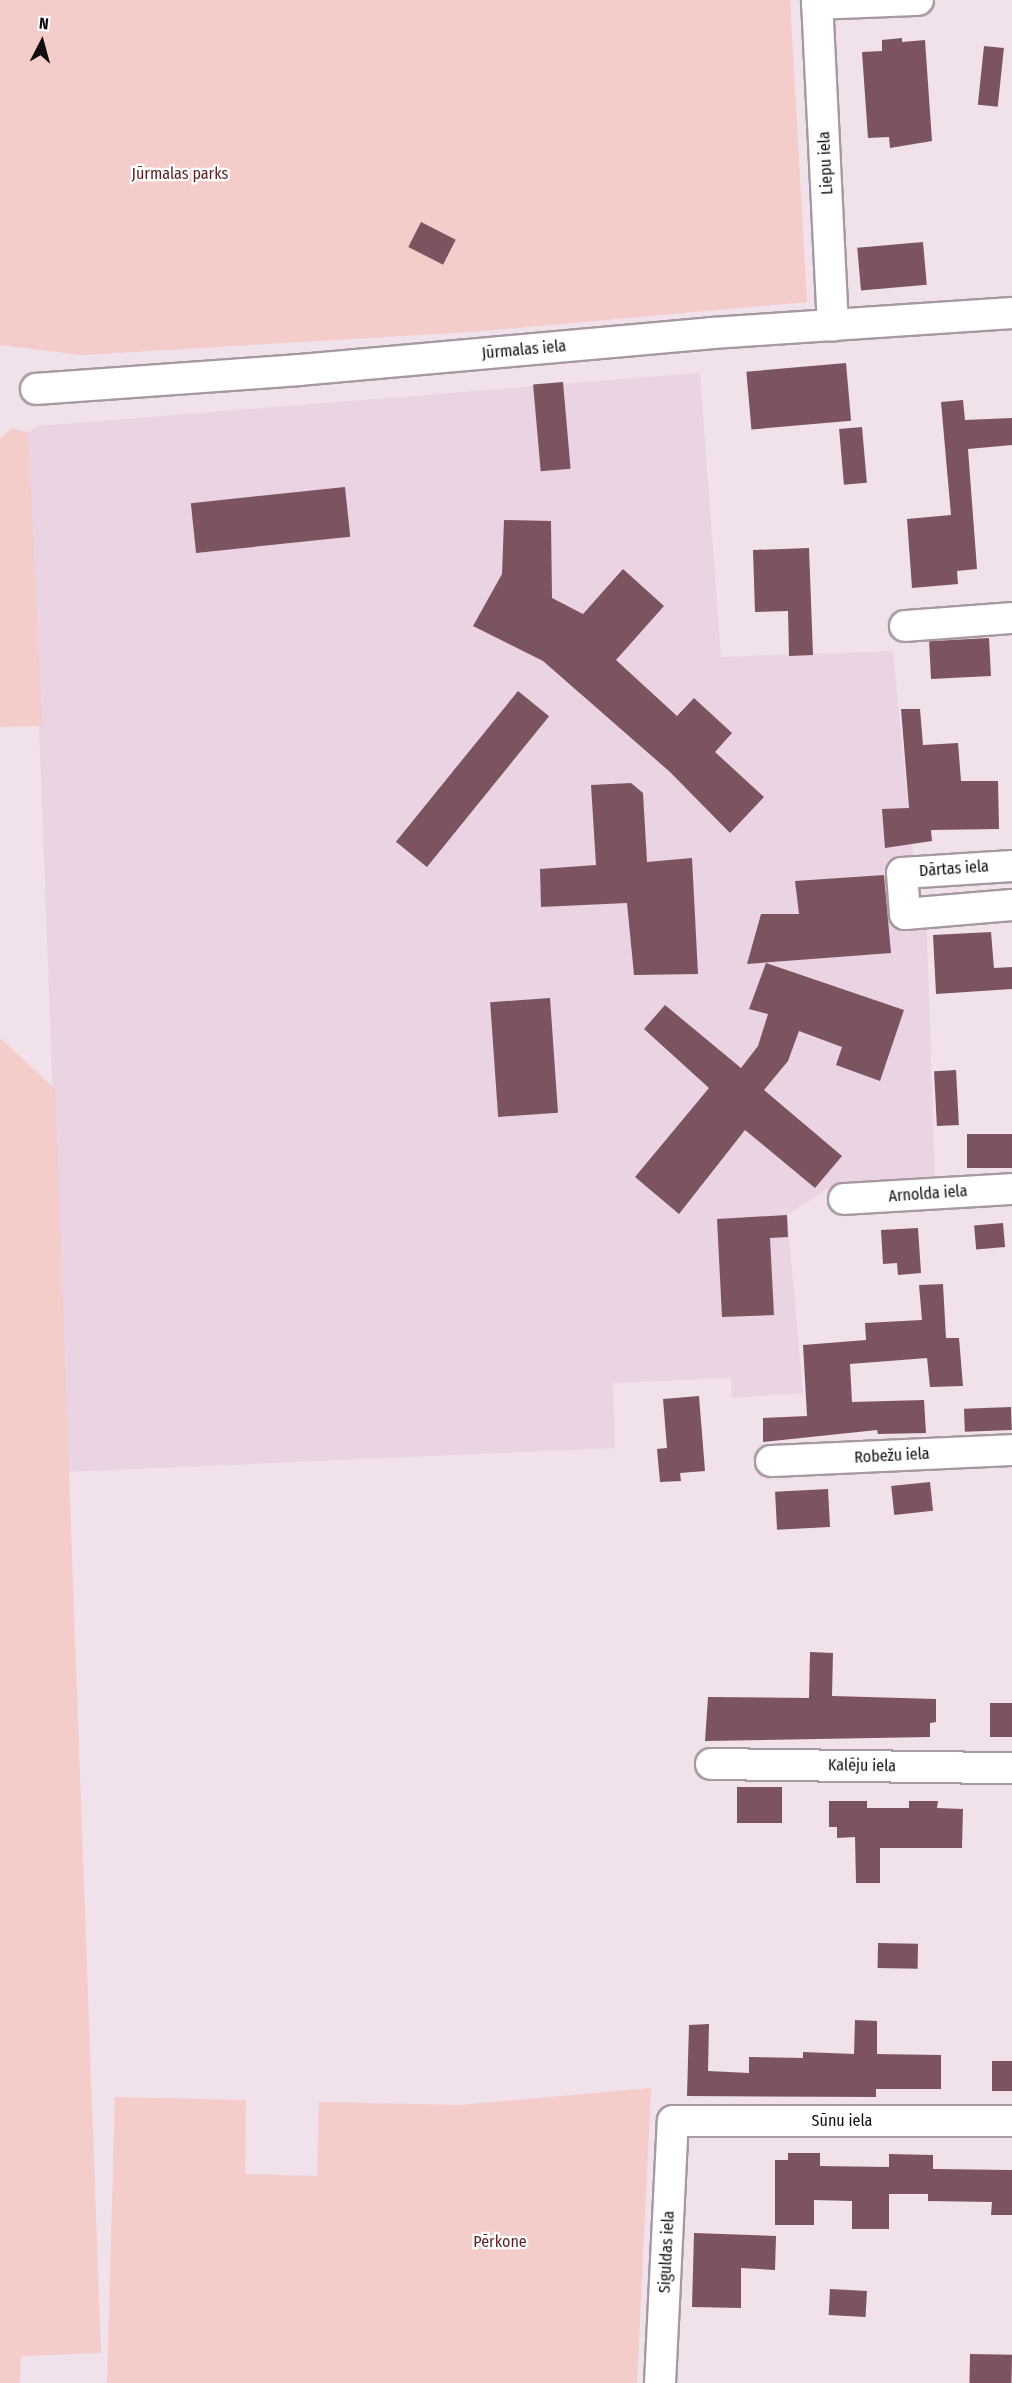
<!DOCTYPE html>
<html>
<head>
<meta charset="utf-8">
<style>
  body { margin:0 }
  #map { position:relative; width:1012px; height:2383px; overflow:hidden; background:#f1e1eb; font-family:"Fira Sans Condensed",sans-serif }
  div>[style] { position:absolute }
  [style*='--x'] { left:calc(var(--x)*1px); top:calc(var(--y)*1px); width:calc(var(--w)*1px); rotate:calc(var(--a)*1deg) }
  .built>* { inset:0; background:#ead3e2 }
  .green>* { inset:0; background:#f4ccca }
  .building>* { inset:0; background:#7c5460; transform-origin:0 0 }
  .roads { filter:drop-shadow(2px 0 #a799a2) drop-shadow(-2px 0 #a799a2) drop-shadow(0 2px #a799a2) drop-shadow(0 -2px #a799a2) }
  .minor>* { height:30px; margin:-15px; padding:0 15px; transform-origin:15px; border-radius:15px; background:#fff }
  span { translate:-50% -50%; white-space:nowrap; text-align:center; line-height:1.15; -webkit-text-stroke:4.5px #fff; paint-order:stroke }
  .street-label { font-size:16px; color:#120d11 }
  .park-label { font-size:16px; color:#591f21 }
  .north { position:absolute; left:12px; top:12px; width:60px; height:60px; -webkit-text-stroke:4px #fff; paint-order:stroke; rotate:6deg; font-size:16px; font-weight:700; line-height:24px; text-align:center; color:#120d11 }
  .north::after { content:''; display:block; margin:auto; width:21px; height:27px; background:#120d11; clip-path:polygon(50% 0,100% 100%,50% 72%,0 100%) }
</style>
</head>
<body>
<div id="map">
  <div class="built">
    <div style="clip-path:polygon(700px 373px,721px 657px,893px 651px,912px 847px,927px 935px,935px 1181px,828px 1188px,787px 1215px,803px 1393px,732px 1398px,731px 1378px,613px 1383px,615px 1448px,67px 1472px,28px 433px,37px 426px)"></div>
  </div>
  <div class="green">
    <div style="clip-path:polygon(0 0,790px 0,807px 302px,471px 332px,82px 355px,0 345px)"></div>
    <div style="clip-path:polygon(12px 428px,28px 433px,42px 726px,0 727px,0 439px)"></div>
    <div style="clip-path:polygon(0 1038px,55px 1089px,101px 2353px,21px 2356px,20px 2383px,0 2383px)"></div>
    <div style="clip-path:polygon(651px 2088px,637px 2383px,107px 2383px,115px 2097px,246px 2100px,245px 2174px,317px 2176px,319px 2102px,459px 2105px)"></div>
  </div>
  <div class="building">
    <div style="clip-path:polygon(902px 38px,902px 42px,925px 40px,932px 141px,890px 148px,889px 137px,868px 138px,862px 52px,882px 51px,882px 40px)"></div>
    <div style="left:984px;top:46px;width:20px;height:59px;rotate:6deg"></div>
    <div style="left:421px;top:222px;width:39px;height:28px;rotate:27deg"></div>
    <div style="left:923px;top:242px;width:43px;height:66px;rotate:85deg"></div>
    <div style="left:846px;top:363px;width:58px;height:100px;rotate:85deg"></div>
    <div style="left:563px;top:382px;width:87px;height:30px;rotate:85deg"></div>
    <div style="clip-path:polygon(963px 400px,965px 420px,1012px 418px,1012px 445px,968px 449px,977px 569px,957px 571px,958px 584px,912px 588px,907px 519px,951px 515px,941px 402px)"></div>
    <div style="left:862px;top:427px;width:56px;height:23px;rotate:85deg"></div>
    <div style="left:345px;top:487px;width:50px;height:155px;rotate:84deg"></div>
    <div style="clip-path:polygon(504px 520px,551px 521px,552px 598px,583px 614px,623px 569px,664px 606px,616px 660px,677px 716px,694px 698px,732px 733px,715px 752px,764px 797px,730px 833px,670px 772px,543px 661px,473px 626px,502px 574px)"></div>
    <div style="clip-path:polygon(809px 548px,813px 655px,789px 656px,788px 611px,755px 612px,753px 550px)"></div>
    <div style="left:989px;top:638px;width:38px;height:60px;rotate:87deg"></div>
    <div style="left:518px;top:691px;width:40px;height:194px;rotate:39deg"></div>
    <div style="clip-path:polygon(901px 709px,920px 709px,923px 745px,958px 743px,961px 781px,998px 781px,999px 829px,931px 830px,932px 841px,885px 848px,882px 809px,909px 808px)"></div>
    <div style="clip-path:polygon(631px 783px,643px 793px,647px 862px,692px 858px,698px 974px,634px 975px,627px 903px,541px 907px,540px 869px,596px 865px,591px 785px)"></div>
    <div style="clip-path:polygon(884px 875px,891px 953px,747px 964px,761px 914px,799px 914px,795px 881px)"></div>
    <div style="clip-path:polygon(991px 932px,994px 968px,1012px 967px,1012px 989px,936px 994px,933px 935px)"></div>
    <div style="clip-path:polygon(766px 963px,904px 1010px,880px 1081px,836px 1065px,842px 1047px,799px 1031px,788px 1061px,764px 1090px,842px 1156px,815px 1188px,745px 1130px,679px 1214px,635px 1177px,709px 1088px,644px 1029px,665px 1005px,741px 1068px,758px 1046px,768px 1014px,749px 1009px)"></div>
    <div style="left:550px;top:998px;width:115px;height:60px;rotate:86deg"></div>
    <div style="left:956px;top:1070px;width:55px;height:22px;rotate:87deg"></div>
    <div style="left:1012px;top:1134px;width:34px;height:45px;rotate:90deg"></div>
    <div style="clip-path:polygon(787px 1215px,788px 1237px,770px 1238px,774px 1315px,722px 1317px,717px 1219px)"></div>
    <div style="left:1003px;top:1223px;width:24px;height:29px;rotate:85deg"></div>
    <div style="clip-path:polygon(918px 1228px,921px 1273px,898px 1275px,897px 1263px,883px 1264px,881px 1230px)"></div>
    <div style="clip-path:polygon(943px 1284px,946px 1338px,959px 1338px,963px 1386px,930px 1387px,927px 1358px,850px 1364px,852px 1402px,924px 1400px,926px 1433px,878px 1434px,877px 1430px,763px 1442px,763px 1418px,807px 1416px,803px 1345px,866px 1340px,865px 1323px,922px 1320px,919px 1285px)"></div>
    <div style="clip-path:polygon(699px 1396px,705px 1471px,680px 1473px,681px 1481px,660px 1482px,657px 1449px,667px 1448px,663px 1399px)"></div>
    <div style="left:1011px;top:1407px;width:23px;height:47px;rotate:88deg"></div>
    <div style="left:930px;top:1482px;width:29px;height:39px;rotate:84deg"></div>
    <div style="left:828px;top:1489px;width:38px;height:53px;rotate:87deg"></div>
    <div style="clip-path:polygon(810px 1652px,833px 1653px,832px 1696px,936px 1699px,936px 1722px,930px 1723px,930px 1737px,705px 1741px,708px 1697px,809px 1698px)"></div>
    <div style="left:990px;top:1703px;width:22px;height:34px"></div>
    <div style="left:737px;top:1787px;width:45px;height:36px"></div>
    <div style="clip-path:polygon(829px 1801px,867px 1801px,867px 1808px,909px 1808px,909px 1801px,938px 1801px,937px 1808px,963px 1809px,962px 1848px,880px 1848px,880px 1883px,856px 1883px,855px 1837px,837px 1838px,837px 1827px,829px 1827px)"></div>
    <div style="left:878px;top:1943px;width:40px;height:25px;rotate:1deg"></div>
    <div style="clip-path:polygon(855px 2020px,877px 2021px,877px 2054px,941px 2055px,941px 2089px,876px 2089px,876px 2097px,687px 2096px,689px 2025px,709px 2024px,708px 2071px,749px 2073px,749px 2057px,803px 2058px,803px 2052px,854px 2054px)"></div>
    <div style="left:992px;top:2061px;width:20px;height:30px"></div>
    <div style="clip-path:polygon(788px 2153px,820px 2153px,820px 2166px,889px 2167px,889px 2154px,933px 2155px,933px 2169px,1012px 2170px,1012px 2215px,991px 2215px,992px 2202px,928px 2201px,928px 2194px,889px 2194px,889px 2229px,852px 2229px,852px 2201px,814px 2200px,814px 2225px,775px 2225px,775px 2160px,788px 2160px)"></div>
    <div style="clip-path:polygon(694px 2233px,776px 2236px,775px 2270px,741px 2268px,741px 2308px,692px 2307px)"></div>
    <div style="left:830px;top:2289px;width:37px;height:26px;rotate:3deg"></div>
    <div style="left:970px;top:2354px;width:42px;height:29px;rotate:1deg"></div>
  </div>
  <div class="roads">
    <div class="minor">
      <div style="--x:817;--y:0;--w:326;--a:87.2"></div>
      <div style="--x:817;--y:4;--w:101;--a:-2.3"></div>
      <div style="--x:36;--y:389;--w:264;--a:-4.1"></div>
      <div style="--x:299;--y:370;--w:415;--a:-5.1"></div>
      <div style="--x:712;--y:333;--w:301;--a:-3.8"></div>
      <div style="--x:905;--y:626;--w:107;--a:-4.3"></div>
      <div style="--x:1012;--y:866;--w:110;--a:176.4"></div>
      <div style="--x:902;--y:873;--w:41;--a:85.8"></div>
      <div style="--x:905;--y:914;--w:107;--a:-4.8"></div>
      <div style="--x:844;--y:1199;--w:168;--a:-3.4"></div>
      <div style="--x:771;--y:1461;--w:241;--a:-2.6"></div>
      <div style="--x:711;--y:1764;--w:301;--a:0.8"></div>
      <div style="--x:660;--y:2383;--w:262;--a:-87.2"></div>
      <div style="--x:673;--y:2121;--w:339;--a:0"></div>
    </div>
  </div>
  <div class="street-label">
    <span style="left:826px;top:163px;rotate:-93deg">Liepu iela</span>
    <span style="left:524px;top:350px;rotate:-5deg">Jūrmalas iela</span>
    <span style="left:954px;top:869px;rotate:-4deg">Dārtas iela</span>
    <span style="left:928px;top:1194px;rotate:-4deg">Arnolda iela</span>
    <span style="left:892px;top:1456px;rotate:-3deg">Robežu iela</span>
    <span style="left:862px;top:1766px;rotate:1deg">Kalēju iela</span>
    <span style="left:842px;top:2121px">Sūnu iela</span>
    <span style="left:667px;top:2252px;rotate:-87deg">Siguldas iela</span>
  </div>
  <div class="park-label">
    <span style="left:180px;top:174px">Jūrmalas parks</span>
    <span style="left:500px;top:2242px">Pērkone</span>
  </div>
  <div class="north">N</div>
</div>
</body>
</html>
